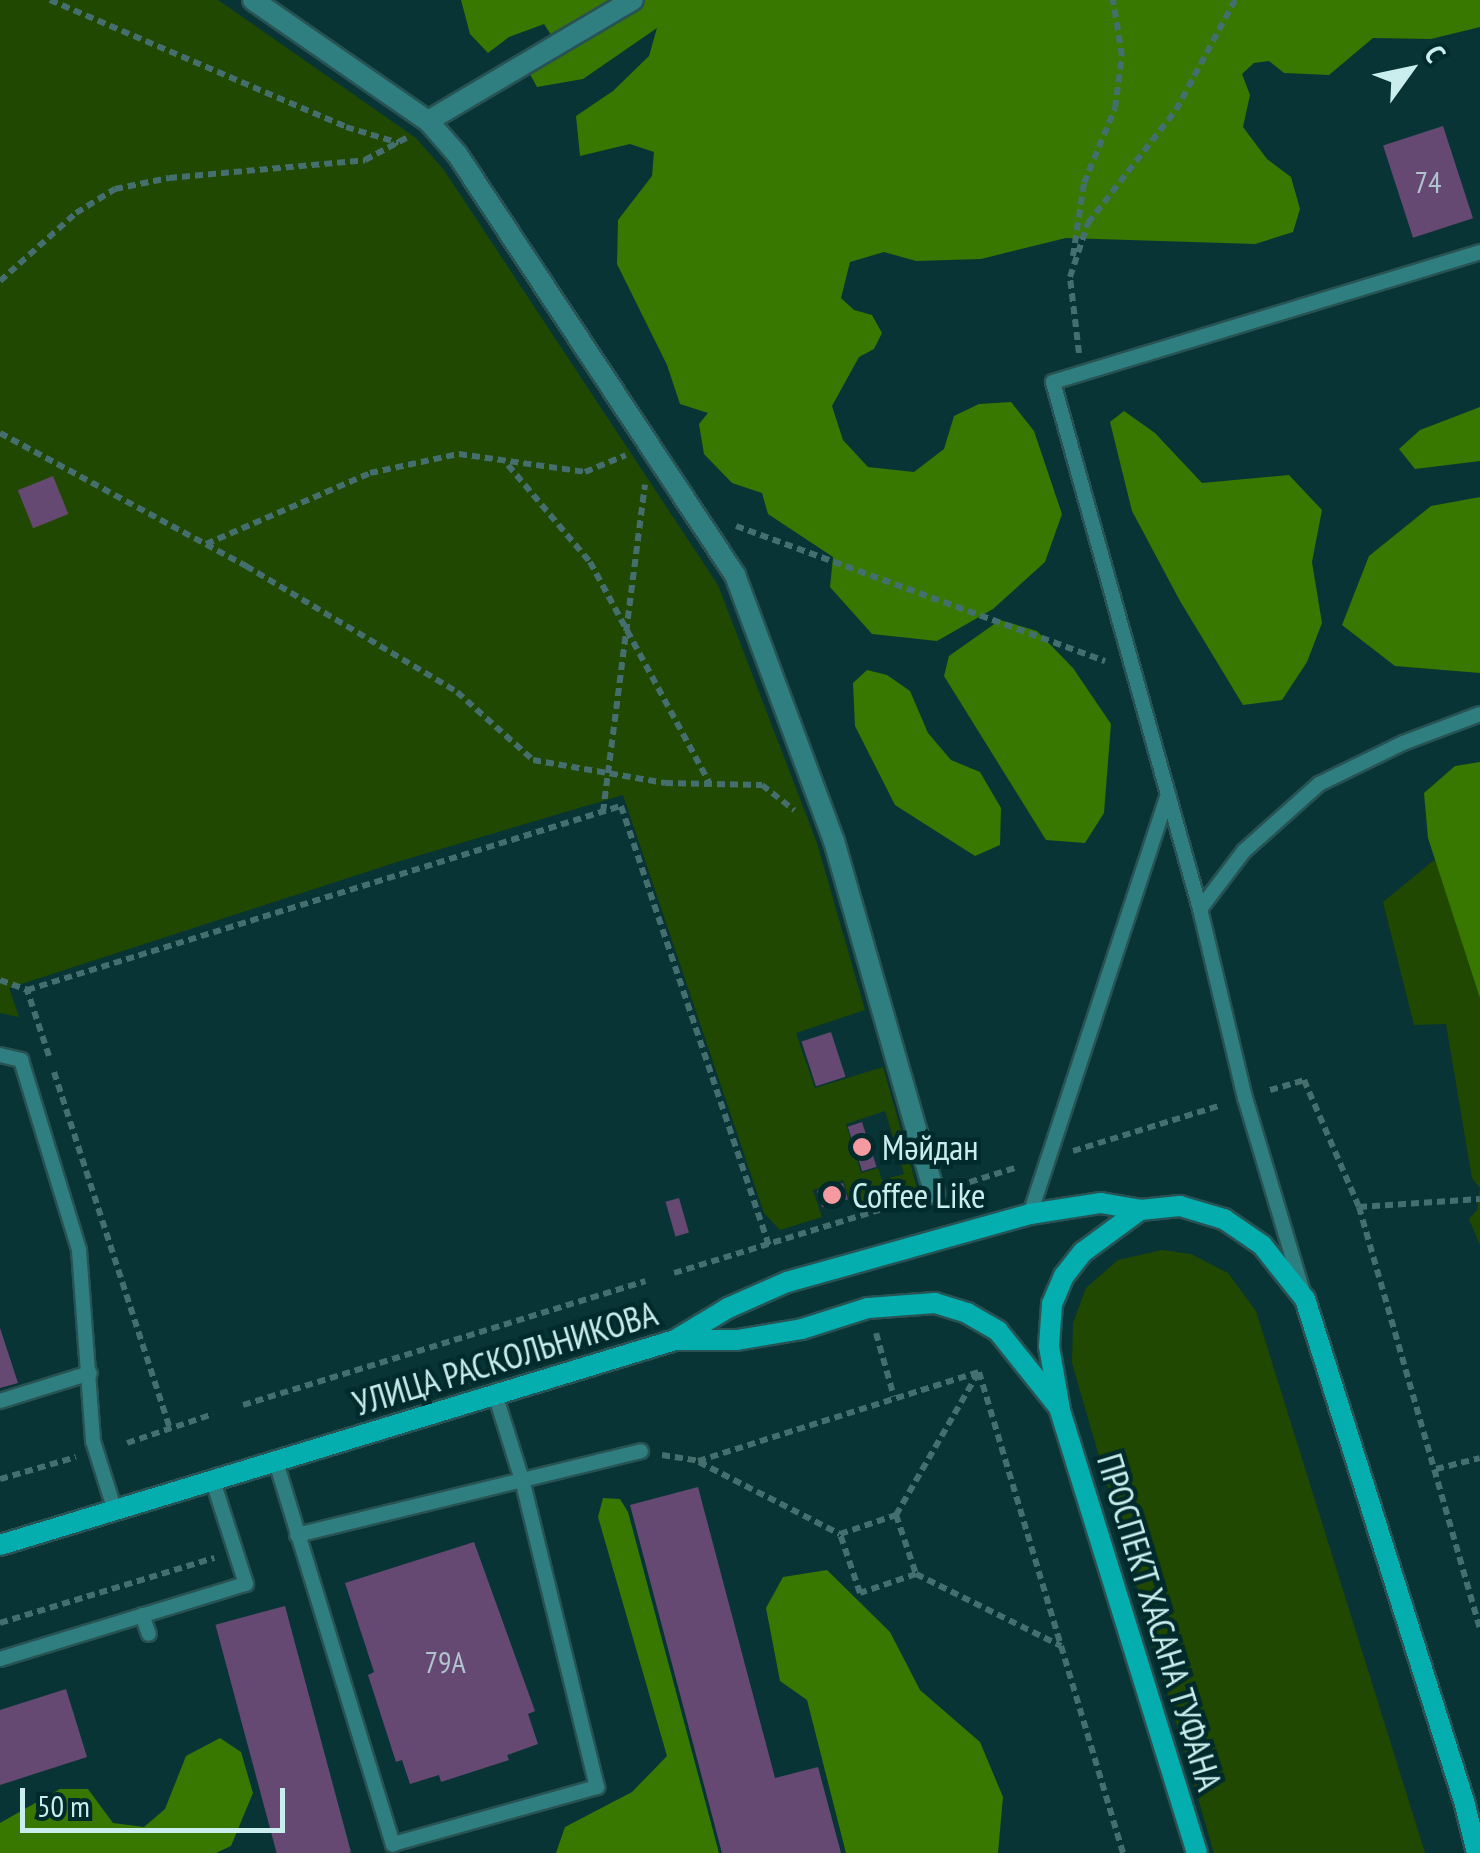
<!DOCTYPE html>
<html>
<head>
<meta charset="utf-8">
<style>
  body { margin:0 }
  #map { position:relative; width:1480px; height:1853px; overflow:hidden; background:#093435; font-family:"PT Sans Narrow",sans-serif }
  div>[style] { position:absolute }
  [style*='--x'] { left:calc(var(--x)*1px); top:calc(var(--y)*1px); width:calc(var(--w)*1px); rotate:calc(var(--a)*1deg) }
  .green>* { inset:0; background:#204800 }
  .forest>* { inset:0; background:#387700 }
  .building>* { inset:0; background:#664972; transform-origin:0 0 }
  .path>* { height:6px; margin-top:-3px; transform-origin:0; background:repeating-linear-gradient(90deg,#456e6f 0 8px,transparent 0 13px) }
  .roads { filter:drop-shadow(2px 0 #285253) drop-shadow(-2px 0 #285253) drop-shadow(0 2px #285253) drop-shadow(0 -2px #285253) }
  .lane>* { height:14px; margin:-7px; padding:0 7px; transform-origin:7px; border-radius:7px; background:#307f80 }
  .street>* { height:20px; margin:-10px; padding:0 10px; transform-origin:10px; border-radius:10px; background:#307f80 }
  .secondary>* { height:20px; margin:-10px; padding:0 10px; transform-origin:10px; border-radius:10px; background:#04adae }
  .dots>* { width:28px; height:28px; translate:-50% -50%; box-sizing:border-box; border:5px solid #002a2b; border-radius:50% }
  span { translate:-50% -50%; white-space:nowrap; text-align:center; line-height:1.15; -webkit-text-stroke:9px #002a2b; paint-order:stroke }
  .number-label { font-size:30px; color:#b1c5cf }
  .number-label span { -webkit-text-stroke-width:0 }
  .poi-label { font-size:35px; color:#caeeee }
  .left { translate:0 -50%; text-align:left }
  .street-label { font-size:35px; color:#caeeee }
  .north { position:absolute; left:1360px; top:20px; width:100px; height:100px; -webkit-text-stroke:8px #002a2b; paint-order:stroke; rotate:57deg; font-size:28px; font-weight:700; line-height:40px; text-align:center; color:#caeeee }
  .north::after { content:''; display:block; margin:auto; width:35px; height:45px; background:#caeeee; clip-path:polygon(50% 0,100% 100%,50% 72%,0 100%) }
  .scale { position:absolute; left:20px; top:1788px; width:265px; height:45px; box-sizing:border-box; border:5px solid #caeeee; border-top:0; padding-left:12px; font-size:30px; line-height:35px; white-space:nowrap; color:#caeeee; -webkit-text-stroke:8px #002a2b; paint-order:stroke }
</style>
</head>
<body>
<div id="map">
  <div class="green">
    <div style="clip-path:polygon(0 0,218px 0,416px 138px,444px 170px,718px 585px,817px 843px,865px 1010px,796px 1033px,815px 1088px,883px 1067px,903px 1137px,894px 1140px,885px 1111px,846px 1124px,861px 1173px,878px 1168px,882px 1180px,904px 1174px,897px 1150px,906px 1148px,917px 1188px,852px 1207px,843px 1180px,813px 1190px,822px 1217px,780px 1230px,764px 1213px,623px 795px,397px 862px,9px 988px,19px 1017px,0 1013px)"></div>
    <div style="clip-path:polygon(1480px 850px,1480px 1245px,1469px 1219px,1477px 1210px,1480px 1188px,1472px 1178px,1446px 1024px,1414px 1025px,1383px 902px,1433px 861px)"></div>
    <div style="clip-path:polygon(1162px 1250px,1191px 1254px,1228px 1273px,1256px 1311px,1425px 1853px,1214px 1853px,1072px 1363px,1073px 1323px,1086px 1288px,1118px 1260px)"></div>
  </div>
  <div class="forest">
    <div style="clip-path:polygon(461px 0,1480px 0,1480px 27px,1431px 39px,1373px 38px,1329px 75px,1284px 73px,1269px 61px,1254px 63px,1242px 74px,1250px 95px,1243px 127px,1267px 159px,1291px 177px,1300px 209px,1293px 232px,1255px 244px,1066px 238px,981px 259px,916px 261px,884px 252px,850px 262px,841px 298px,854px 310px,872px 315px,882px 333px,874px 349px,859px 357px,832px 406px,843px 440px,868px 467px,914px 472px,944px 449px,954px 416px,979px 404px,1011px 402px,1034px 431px,1062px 514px,1045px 562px,993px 609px,937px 641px,872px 634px,830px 587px,833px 557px,768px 514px,762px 493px,732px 483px,704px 454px,699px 424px,708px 413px,680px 404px,667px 365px,617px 264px,618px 220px,652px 176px,654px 152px,630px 144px,580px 156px,576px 116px,613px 91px,649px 56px,657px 28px,583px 79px,537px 87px,525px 65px,553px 38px,544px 24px,509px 37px,488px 53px,470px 34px)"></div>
    <div style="clip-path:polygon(1480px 407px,1480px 461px,1415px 469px,1399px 449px,1420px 430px)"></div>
    <div style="clip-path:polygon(1124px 411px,1155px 433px,1202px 483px,1289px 475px,1322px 510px,1312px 562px,1322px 623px,1307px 662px,1282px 700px,1243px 705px,1180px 601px,1132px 511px,1110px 422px)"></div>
    <div style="clip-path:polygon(1480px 497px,1480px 673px,1395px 666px,1342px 625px,1369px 556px,1431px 506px)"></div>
    <div style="clip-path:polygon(1000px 620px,1037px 631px,1073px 668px,1111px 724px,1104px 813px,1085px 843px,1046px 840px,944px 676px,949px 656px)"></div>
    <div style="clip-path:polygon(867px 670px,887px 675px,910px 691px,928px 733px,951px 760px,980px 772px,1001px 808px,1000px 845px,975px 856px,895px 805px,855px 726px,853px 683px)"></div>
    <div style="clip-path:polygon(1480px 762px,1480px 998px,1428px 838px,1424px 793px,1455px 766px)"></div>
    <div style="clip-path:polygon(603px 1498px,620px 1499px,628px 1512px,719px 1853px,556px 1853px,565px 1827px,632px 1792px,667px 1756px,598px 1517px)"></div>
    <div style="clip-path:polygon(827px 1570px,890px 1632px,920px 1690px,980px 1742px,1003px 1797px,998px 1853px,846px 1853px,807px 1700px,780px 1681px,766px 1608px,783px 1577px)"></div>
    <div style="clip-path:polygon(220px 1738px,241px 1752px,253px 1793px,231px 1846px,216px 1853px,0 1853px,0 1823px,60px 1789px,88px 1789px,113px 1823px,144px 1827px,165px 1809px,186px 1756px)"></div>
  </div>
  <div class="building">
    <div style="left:1443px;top:126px;width:97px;height:63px;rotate:72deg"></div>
    <div style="left:53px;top:476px;width:41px;height:38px;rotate:68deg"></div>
    <div style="left:831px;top:1032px;width:47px;height:31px;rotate:72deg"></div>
    <div style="left:862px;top:1122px;width:47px;height:15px;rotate:72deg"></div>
    <div style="left:843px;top:1183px;width:17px;height:27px;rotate:73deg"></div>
    <div style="left:679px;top:1198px;width:36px;height:14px;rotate:74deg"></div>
    <div style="clip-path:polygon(0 1328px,18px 1383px,0 1388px)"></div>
    <div style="clip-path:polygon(698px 1487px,775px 1778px,818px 1767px,841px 1853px,722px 1853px,630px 1505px)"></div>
    <div style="clip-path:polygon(474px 1542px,535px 1711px,528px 1714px,538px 1744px,507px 1755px,509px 1760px,441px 1782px,439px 1775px,410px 1784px,402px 1760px,396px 1762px,368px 1675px,374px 1672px,345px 1583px)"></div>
    <div style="left:285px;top:1606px;width:255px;height:72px;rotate:75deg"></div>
    <div style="clip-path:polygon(66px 1689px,87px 1757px,0 1785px,0 1710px)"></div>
  </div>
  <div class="path">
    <div style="--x:50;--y:0;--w:322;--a:23.2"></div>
    <div style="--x:346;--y:127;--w:55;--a:16.8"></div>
    <div style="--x:1073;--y:256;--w:74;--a:-81.4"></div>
    <div style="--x:1084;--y:183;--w:81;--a:-67.5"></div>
    <div style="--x:1115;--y:108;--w:52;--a:-82.3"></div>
    <div style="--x:1122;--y:56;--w:57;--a:-99.1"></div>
    <div style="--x:0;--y:281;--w:102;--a:-41.8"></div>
    <div style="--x:76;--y:213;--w:46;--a:-31.6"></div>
    <div style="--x:115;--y:189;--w:55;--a:-11.5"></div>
    <div style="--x:169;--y:178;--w:197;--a:-5.2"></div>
    <div style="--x:365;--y:160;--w:49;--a:-28.1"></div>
    <div style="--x:1079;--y:353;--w:77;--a:-96.8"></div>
    <div style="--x:1070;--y:277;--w:57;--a:-71.6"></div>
    <div style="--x:1088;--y:223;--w:143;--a:-52.1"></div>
    <div style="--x:1176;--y:110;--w:125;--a:-61.8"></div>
    <div style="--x:0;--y:433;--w:280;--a:28.4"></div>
    <div style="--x:246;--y:566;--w:246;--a:30.8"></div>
    <div style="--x:457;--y:692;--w:102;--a:41.8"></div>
    <div style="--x:533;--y:760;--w:134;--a:9.9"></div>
    <div style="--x:665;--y:783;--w:97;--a:1.2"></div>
    <div style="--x:762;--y:785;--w:41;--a:38"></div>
    <div style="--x:508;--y:465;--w:127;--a:49.8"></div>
    <div style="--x:590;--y:562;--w:250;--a:61.6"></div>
    <div style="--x:736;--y:526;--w:393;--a:20.1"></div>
    <div style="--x:206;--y:544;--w:179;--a:-23.4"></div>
    <div style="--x:370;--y:473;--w:91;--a:-12.1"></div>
    <div style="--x:459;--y:454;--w:127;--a:8.1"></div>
    <div style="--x:585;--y:472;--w:44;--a:-22.5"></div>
    <div style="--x:603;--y:812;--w:330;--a:-82.7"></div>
    <div style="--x:0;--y:980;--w:29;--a:20"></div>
    <div style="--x:49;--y:1056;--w:70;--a:-108.4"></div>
    <div style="--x:27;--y:990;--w:622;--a:-17.21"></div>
    <div style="--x:621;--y:806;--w:464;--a:71.4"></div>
    <div style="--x:54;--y:1072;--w:374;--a:72"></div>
    <div style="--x:1270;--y:1090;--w:35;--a:-16"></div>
    <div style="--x:1304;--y:1080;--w:138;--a:66.6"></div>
    <div style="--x:1359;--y:1207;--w:440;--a:74"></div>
    <div style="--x:1073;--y:1151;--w:152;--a:-17.2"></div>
    <div style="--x:957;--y:1186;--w:61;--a:-17.2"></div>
    <div style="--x:1359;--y:1207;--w:121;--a:-3.8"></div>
    <div style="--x:674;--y:1273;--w:249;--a:-17.1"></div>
    <div style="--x:876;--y:1333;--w:66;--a:74.3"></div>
    <div style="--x:979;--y:1372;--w:502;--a:73.33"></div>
    <div style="--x:243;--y:1405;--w:421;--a:-17.1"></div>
    <div style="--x:127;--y:1443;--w:91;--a:-18.6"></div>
    <div style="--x:662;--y:1455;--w:36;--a:9"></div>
    <div style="--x:698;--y:1461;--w:295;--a:-17.6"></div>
    <div style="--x:699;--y:1462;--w:158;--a:27.1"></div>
    <div style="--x:1436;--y:1469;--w:45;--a:-14"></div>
    <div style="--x:0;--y:1479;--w:79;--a:-16.1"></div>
    <div style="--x:896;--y:1515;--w:62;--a:71.3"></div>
    <div style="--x:916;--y:1574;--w:59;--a:161.3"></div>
    <div style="--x:860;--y:1593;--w:62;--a:-108.7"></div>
    <div style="--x:840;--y:1534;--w:59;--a:-18.7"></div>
    <div style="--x:896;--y:1515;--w:164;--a:-60"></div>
    <div style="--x:916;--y:1574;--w:162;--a:26.4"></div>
    <div style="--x:0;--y:1623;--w:224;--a:-16.9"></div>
  </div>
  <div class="roads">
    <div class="lane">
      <div style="--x:1200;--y:909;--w:73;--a:-52.8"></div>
      <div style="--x:1244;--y:851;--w:101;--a:-41.8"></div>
      <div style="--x:1319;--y:784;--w:93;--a:-26"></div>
      <div style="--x:1403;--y:743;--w:82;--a:-20.6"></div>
      <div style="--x:0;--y:1055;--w:22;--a:13"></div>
      <div style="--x:21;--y:1060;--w:199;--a:73"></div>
      <div style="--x:79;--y:1250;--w:192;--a:85.8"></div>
      <div style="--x:93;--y:1441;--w:73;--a:72.6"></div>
      <div style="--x:1030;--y:1214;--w:442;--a:-71.8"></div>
      <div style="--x:1302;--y:1289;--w:199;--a:-106.6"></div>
      <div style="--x:1245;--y:1098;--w:194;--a:-103.4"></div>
      <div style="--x:1200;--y:909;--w:547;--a:-105.59"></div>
      <div style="--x:1053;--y:382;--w:446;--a:-16.9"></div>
      <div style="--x:0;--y:1401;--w:94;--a:-17.3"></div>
      <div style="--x:276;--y:1462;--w:400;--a:73"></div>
      <div style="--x:393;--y:1844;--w:212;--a:-15.6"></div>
      <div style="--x:597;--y:1787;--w:316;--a:-103.7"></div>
      <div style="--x:522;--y:1480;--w:87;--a:-107.4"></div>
      <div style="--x:297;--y:1535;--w:354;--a:-13.7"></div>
      <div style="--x:142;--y:1615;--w:20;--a:70"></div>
      <div style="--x:0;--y:1659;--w:257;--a:-17"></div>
      <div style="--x:246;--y:1584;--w:108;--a:-107.8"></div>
    </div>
    <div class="street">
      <div style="--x:253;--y:0;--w:213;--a:34.7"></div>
      <div style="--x:428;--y:121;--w:44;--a:48.7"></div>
      <div style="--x:457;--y:154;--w:505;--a:56.56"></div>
      <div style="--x:735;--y:575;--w:284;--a:69.6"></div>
      <div style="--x:834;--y:841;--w:366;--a:74.1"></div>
      <div style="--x:428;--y:121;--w:238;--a:-30.6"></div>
    </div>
    <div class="secondary">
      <div style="--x:677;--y:1340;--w:60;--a:0"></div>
      <div style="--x:737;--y:1340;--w:66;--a:-9.6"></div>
      <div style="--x:802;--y:1329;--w:69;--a:-17.7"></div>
      <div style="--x:868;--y:1308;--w:67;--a:-4.3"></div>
      <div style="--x:935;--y:1303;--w:34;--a:17"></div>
      <div style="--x:967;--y:1313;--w:36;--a:30"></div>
      <div style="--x:998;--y:1331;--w:95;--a:51.4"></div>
      <div style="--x:0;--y:1545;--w:705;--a:-16.89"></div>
      <div style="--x:675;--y:1340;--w:62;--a:-31.1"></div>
      <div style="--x:728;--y:1308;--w:64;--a:-23.8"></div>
      <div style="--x:787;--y:1282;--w:252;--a:-15.6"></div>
      <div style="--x:1030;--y:1214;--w:72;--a:-8.8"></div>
      <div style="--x:1101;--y:1203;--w:40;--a:10"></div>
      <div style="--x:1197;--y:1853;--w:464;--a:-107.2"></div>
      <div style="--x:1060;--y:1410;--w:65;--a:-99.8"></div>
      <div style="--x:1049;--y:1346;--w:42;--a:-85.9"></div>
      <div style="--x:1052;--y:1304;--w:30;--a:-67"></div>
      <div style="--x:1064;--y:1276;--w:31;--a:-52"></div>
      <div style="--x:1083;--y:1252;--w:71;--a:-36.4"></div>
      <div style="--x:1140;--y:1210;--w:40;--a:-5.7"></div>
      <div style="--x:1180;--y:1206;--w:46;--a:16.5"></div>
      <div style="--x:1224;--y:1219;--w:46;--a:34.4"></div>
      <div style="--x:1262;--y:1245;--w:69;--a:51.5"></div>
      <div style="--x:1305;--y:1299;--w:527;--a:72.43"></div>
      <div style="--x:1464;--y:1801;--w:54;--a:76"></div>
    </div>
  </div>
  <div class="dots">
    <div style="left:862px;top:1147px;background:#f49aa0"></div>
    <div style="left:832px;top:1195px;background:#f49aa0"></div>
  </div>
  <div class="number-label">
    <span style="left:1428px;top:182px">74</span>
    <span style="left:445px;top:1662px">79А</span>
  </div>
  <div class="poi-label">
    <span class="left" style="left:882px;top:1147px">Мәйдан</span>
    <span class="left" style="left:852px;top:1195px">Coffee Like</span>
  </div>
  <div class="street-label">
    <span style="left:505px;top:1358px;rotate:-17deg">УЛИЦА РАСКОЛЬНИКОВА</span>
    <span style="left:1160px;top:1622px;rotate:73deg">ПРОСПЕКТ ХАСАНА ТУФАНА</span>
  </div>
  <div class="north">С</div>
  <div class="scale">50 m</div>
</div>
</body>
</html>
